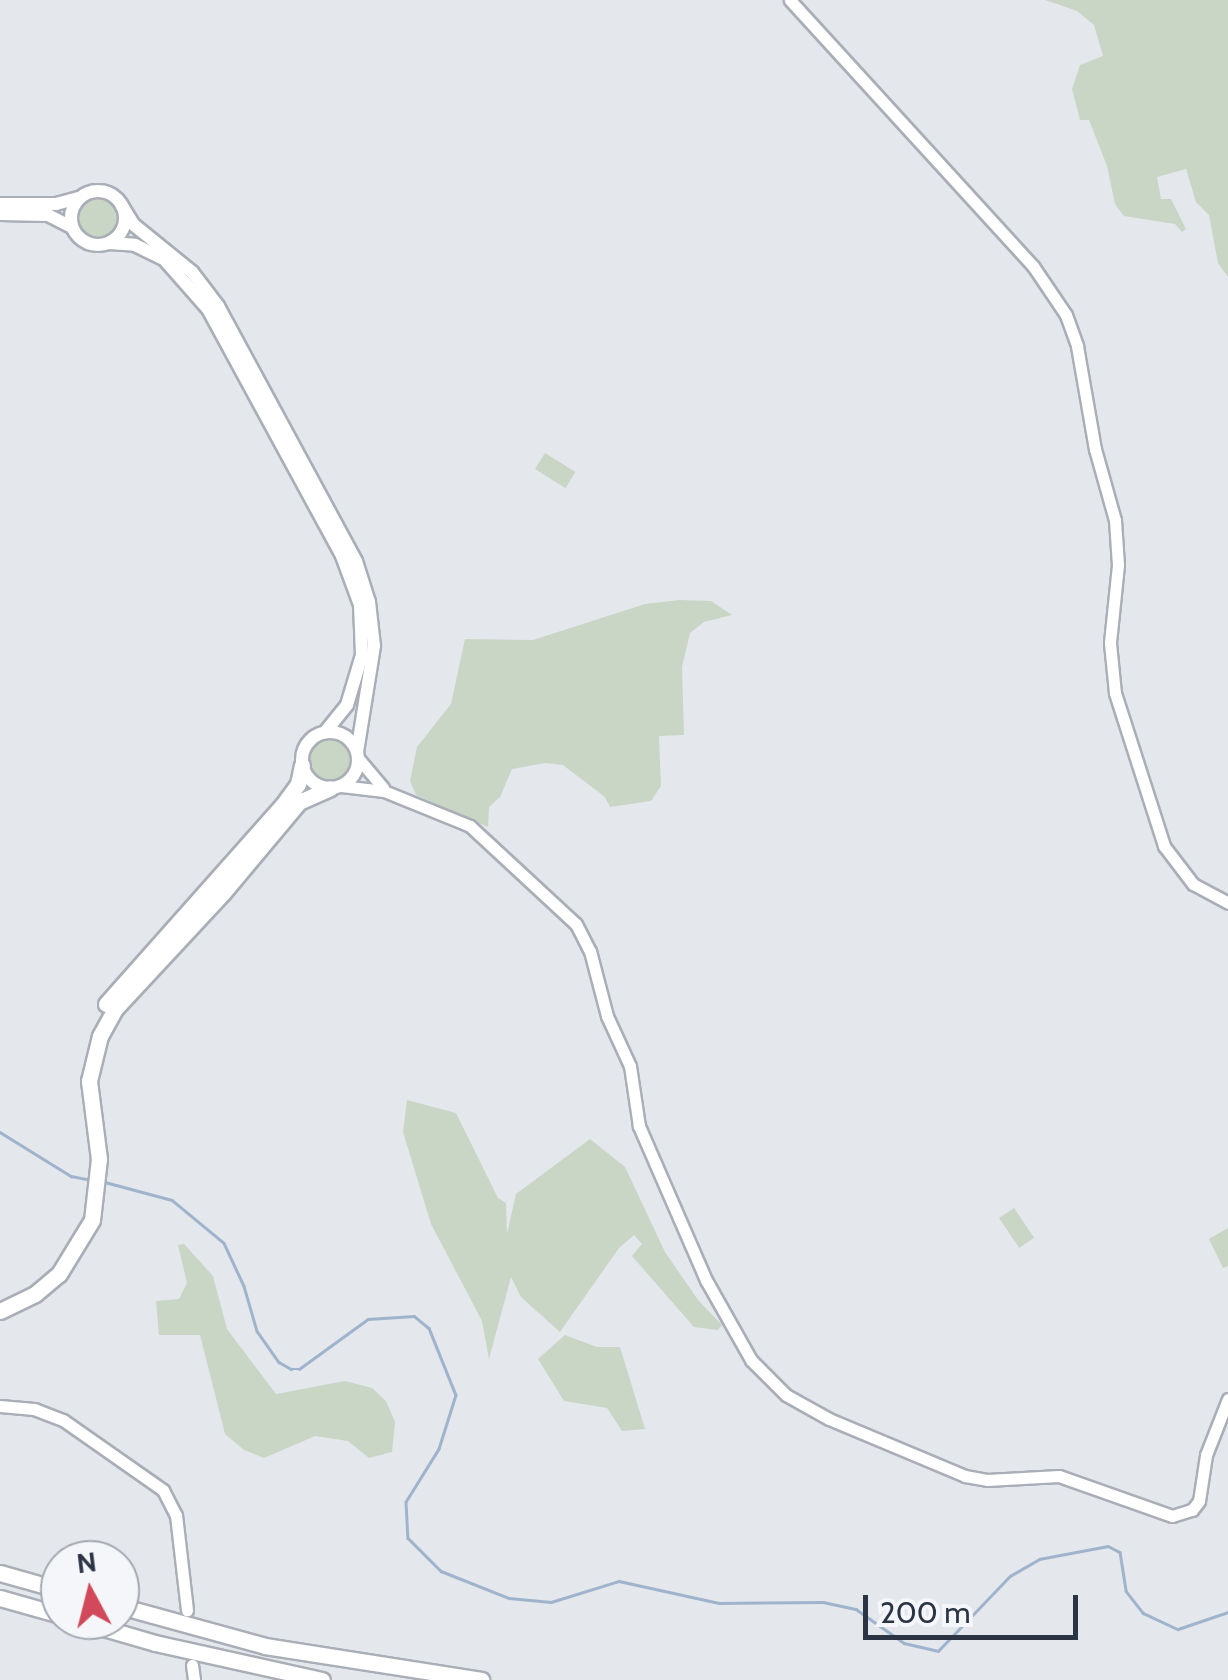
<!DOCTYPE html>
<html>
<head>
<meta charset="utf-8">
<style>
  body { margin:0 }
  #map { position:relative; width:1228px; height:1680px; overflow:hidden; background:#e4e7ec; font-family:Cabin,sans-serif }
  div>[style] { position:absolute }
  [style*='--x'] { left:calc(var(--x)*1px); top:calc(var(--y)*1px); width:calc(var(--w)*1px); rotate:calc(var(--a)*1deg) }
  .green>* { inset:0; background:#c9d6c5; transform-origin:0 0 }
  .round { border-radius:50% }
  .stream>* { height:2.5px; margin:-1.25px; padding:0 1.25px; transform-origin:1.25px; border-radius:1.25px; background:#9fb4cc }
  .roads { filter:drop-shadow(2px 0 #a9aeb7) drop-shadow(-2px 0 #a9aeb7) drop-shadow(0 2px #a9aeb7) drop-shadow(0 -2px #a9aeb7) }
  .secondary>* { height:11px; margin:-5.5px; padding:0 5.5px; transform-origin:5.5px; border-radius:5.5px; background:#fff }
  .primary>* { height:12px; margin:-6px; padding:0 6px; transform-origin:6px; border-radius:6px; background:#fff }
  .primary>.ring { margin:-6px; padding:0; box-sizing:content-box; background:none; border:12px solid #fff; border-radius:50% }
  .highway>* { height:15px; margin:-7.5px; padding:0 7.5px; transform-origin:7.5px; border-radius:7.5px; background:#fff }
  span { translate:-50% -50%; white-space:nowrap; text-align:center; line-height:1.15; -webkit-text-stroke:10px #f4f6f9; paint-order:stroke }
  .north { position:absolute; left:40px; top:1540px; width:100px; height:100px; box-sizing:border-box; background:#f4f6f9; border:2px solid #a4a8b1; border-radius:50%; rotate:353deg; font-size:28px; font-weight:700; line-height:40px; text-align:center; color:#2b3445 }
  .north::after { content:''; display:block; margin:auto; width:35px; height:45px; background:#d1495b; clip-path:polygon(50% 0,100% 100%,50% 72%,0 100%) }
  .scale { position:absolute; left:863px; top:1595px; width:215px; height:45px; box-sizing:border-box; border:5px solid #2b3445; border-top:0; padding-left:12px; font-size:30px; line-height:35px; white-space:nowrap; color:#2b3445; -webkit-text-stroke:8px #f4f6f9; paint-order:stroke }
</style>
</head>
<body>
<div id="map">
  <div class="green">
    <div style="clip-path:polygon(1045px 0,1228px 0,1228px 277px,1218px 263px,1209px 215px,1196px 202px,1186px 169px,1157px 177px,1161px 199px,1171px 199px,1186px 229px,1182px 232px,1175px 224px,1124px 216px,1115px 204px,1107px 166px,1089px 120px,1080px 120px,1072px 89px,1080px 65px,1103px 56px,1094px 25px,1077px 11px)"></div>
    <div class="round" style="left:76px;top:196px;width:44px;height:44px"></div>
    <div style="left:545px;top:453px;width:36px;height:19px;rotate:32deg"></div>
    <div style="clip-path:polygon(680px 600px,711px 601px,732px 615px,704px 622px,690px 633px,682px 667px,684px 735px,659px 736px,661px 786px,651px 801px,610px 807px,605px 797px,563px 765px,545px 763px,512px 769px,500px 797px,489px 807px,488px 827px,416px 795px,410px 781px,417px 747px,451px 704px,465px 639px,533px 640px,645px 604px)"></div>
    <div class="round" style="left:309px;top:738px;width:44px;height:44px"></div>
    <div style="clip-path:polygon(407px 1100px,456px 1113px,498px 1198px,506px 1203px,507px 1234px,516px 1194px,590px 1139px,625px 1167px,665px 1252px,698px 1300px,722px 1325px,718px 1330px,694px 1327px,632px 1256px,642px 1244px,634px 1235px,619px 1248px,560px 1332px,521px 1297px,511px 1277px,489px 1359px,482px 1321px,431px 1224px,403px 1132px)"></div>
    <div style="left:1014px;top:1208px;width:36px;height:18px;rotate:56deg"></div>
    <div style="clip-path:polygon(1228px 1228px,1228px 1266px,1223px 1268px,1209px 1239px)"></div>
    <div style="clip-path:polygon(184px 1244px,213px 1276px,227px 1329px,276px 1394px,345px 1381px,372px 1388px,386px 1401px,395px 1422px,392px 1452px,369px 1458px,348px 1441px,315px 1436px,264px 1458px,244px 1450px,225px 1434px,200px 1335px,159px 1335px,156px 1301px,179px 1299px,187px 1283px,178px 1245px)"></div>
    <div style="clip-path:polygon(565px 1335px,597px 1347px,620px 1347px,645px 1429px,622px 1431px,607px 1408px,564px 1401px,538px 1359px)"></div>
  </div>
  <div class="stream">
    <div style="--x:0;--y:1132;--w:84;--a:31.8"></div>
    <div style="--x:71;--y:1176;--w:21;--a:11"></div>
    <div style="--x:105;--y:1182;--w:69;--a:15"></div>
    <div style="--x:172;--y:1200;--w:67;--a:39.6"></div>
    <div style="--x:224;--y:1243;--w:47;--a:65.1"></div>
    <div style="--x:244;--y:1286;--w:47;--a:73.9"></div>
    <div style="--x:257;--y:1331;--w:38;--a:55"></div>
    <div style="--x:279;--y:1362;--w:14;--a:30"></div>
    <div style="--x:291;--y:1369;--w:8;--a:0"></div>
    <div style="--x:299;--y:1369;--w:85;--a:-35.9"></div>
    <div style="--x:368;--y:1319;--w:46;--a:-3.7"></div>
    <div style="--x:414;--y:1316;--w:19;--a:39"></div>
    <div style="--x:429;--y:1328;--w:72;--a:68.1"></div>
    <div style="--x:456;--y:1395;--w:57;--a:107.5"></div>
    <div style="--x:439;--y:1449;--w:62;--a:121.9"></div>
    <div style="--x:406;--y:1502;--w:36;--a:87"></div>
    <div style="--x:408;--y:1538;--w:47;--a:45"></div>
    <div style="--x:441;--y:1571;--w:73;--a:21.7"></div>
    <div style="--x:509;--y:1598;--w:42;--a:5.4"></div>
    <div style="--x:551;--y:1602;--w:71;--a:-17.2"></div>
    <div style="--x:619;--y:1581;--w:102;--a:12.4"></div>
    <div style="--x:719;--y:1603;--w:104;--a:-0.6"></div>
    <div style="--x:823;--y:1602;--w:34;--a:12"></div>
    <div style="--x:856;--y:1609;--w:59;--a:35.3"></div>
    <div style="--x:904;--y:1643;--w:35;--a:13"></div>
    <div style="--x:938;--y:1651;--w:104;--a:-46.2"></div>
    <div style="--x:1010;--y:1576;--w:34;--a:-30"></div>
    <div style="--x:1039;--y:1559;--w:70;--a:-10.7"></div>
    <div style="--x:1108;--y:1546;--w:13;--a:27"></div>
    <div style="--x:1120;--y:1552;--w:39;--a:81"></div>
    <div style="--x:1126;--y:1591;--w:28;--a:52"></div>
    <div style="--x:1143;--y:1613;--w:38;--a:25"></div>
    <div style="--x:1178;--y:1629;--w:53;--a:-18.8"></div>
  </div>
  <div class="roads">
    <div class="secondary">
      <div style="--x:790;--y:0;--w:360;--a:47.6"></div>
      <div style="--x:1033;--y:266;--w:59;--a:56"></div>
      <div style="--x:1066;--y:315;--w:33;--a:70"></div>
      <div style="--x:1077;--y:346;--w:105;--a:80.1"></div>
      <div style="--x:1095;--y:449;--w:74;--a:74.3"></div>
      <div style="--x:1115;--y:520;--w:45;--a:86.2"></div>
      <div style="--x:1118;--y:565;--w:78;--a:95.9"></div>
      <div style="--x:1110;--y:643;--w:50;--a:84.3"></div>
      <div style="--x:1115;--y:693;--w:161;--a:72.2"></div>
      <div style="--x:1164;--y:846;--w:48;--a:52.7"></div>
      <div style="--x:1193;--y:884;--w:40;--a:28"></div>
      <div style="--x:358;--y:758;--w:39;--a:50"></div>
      <div style="--x:341;--y:786;--w:43;--a:6.6"></div>
      <div style="--x:384;--y:791;--w:93;--a:22.1"></div>
      <div style="--x:470;--y:826;--w:144;--a:42.8"></div>
      <div style="--x:576;--y:924;--w:30;--a:63"></div>
      <div style="--x:590;--y:951;--w:67;--a:75.3"></div>
      <div style="--x:607;--y:1016;--w:55;--a:65.3"></div>
      <div style="--x:630;--y:1066;--w:61;--a:81.5"></div>
      <div style="--x:639;--y:1126;--w:168;--a:66.5"></div>
      <div style="--x:706;--y:1280;--w:92;--a:60.6"></div>
      <div style="--x:751;--y:1360;--w:49;--a:45"></div>
      <div style="--x:786;--y:1395;--w:49;--a:29.2"></div>
      <div style="--x:829;--y:1419;--w:147;--a:22.7"></div>
      <div style="--x:965;--y:1476;--w:22;--a:10"></div>
      <div style="--x:987;--y:1480;--w:72;--a:-3.2"></div>
      <div style="--x:1059;--y:1476;--w:120;--a:19.5"></div>
      <div style="--x:1172;--y:1516;--w:21;--a:-17"></div>
      <div style="--x:1192;--y:1510;--w:11;--a:-52"></div>
      <div style="--x:1199;--y:1501;--w:47;--a:-81.3"></div>
      <div style="--x:1206;--y:1455;--w:60;--a:-68.6"></div>
      <div style="--x:0;--y:1406;--w:34;--a:5"></div>
      <div style="--x:34;--y:1409;--w:31;--a:21"></div>
      <div style="--x:63;--y:1420;--w:122;--a:35"></div>
      <div style="--x:163;--y:1490;--w:28;--a:63"></div>
      <div style="--x:176;--y:1515;--w:96;--a:83.4"></div>
      <div style="--x:192;--y:1665;--w:15;--a:82"></div>
    </div>
    <div class="primary">
      <div class="ring" style="left:71px;top:191px;width:42px;height:42px"></div>
      <div style="--x:0;--y:204;--w:56;--a:0"></div>
      <div style="--x:56;--y:204;--w:24;--a:-15"></div>
      <div style="--x:122;--y:206;--w:22;--a:58"></div>
      <div style="--x:134;--y:225;--w:75;--a:39"></div>
      <div style="--x:192;--y:272;--w:43;--a:52.6"></div>
      <div style="--x:218;--y:306;--w:290;--a:61.6"></div>
      <div style="--x:356;--y:561;--w:43;--a:72.4"></div>
      <div style="--x:369;--y:602;--w:44;--a:83.5"></div>
      <div style="--x:374;--y:646;--w:107;--a:99.1"></div>
      <div style="--x:0;--y:214;--w:48;--a:1.2"></div>
      <div style="--x:48;--y:215;--w:27;--a:27"></div>
      <div style="--x:109;--y:243;--w:26;--a:4"></div>
      <div style="--x:135;--y:245;--w:32;--a:26"></div>
      <div style="--x:164;--y:259;--w:67;--a:48.7"></div>
      <div style="--x:208;--y:309;--w:281;--a:61.5"></div>
      <div style="--x:342;--y:556;--w:52;--a:69.8"></div>
      <div style="--x:360;--y:605;--w:50;--a:87.7"></div>
      <div style="--x:362;--y:655;--w:52;--a:106.7"></div>
      <div style="--x:347;--y:705;--w:35;--a:129"></div>
      <div class="ring" style="left:302px;top:732px;width:44px;height:44px"></div>
    </div>
    <div class="highway">
      <div style="--x:106;--y:1004;--w:265;--a:-48.4"></div>
      <div style="--x:282;--y:806;--w:27;--a:-54"></div>
      <div style="--x:298;--y:784;--w:19;--a:-78"></div>
      <div style="--x:0;--y:1311;--w:39;--a:-26"></div>
      <div style="--x:35;--y:1294;--w:31;--a:-40"></div>
      <div style="--x:59;--y:1274;--w:63;--a:-58.6"></div>
      <div style="--x:92;--y:1220;--w:61;--a:-83.5"></div>
      <div style="--x:99;--y:1159;--w:79;--a:-97.3"></div>
      <div style="--x:89;--y:1081;--w:46;--a:-76.3"></div>
      <div style="--x:100;--y:1036;--w:31;--a:-61"></div>
      <div style="--x:115;--y:1009;--w:157;--a:-47.1"></div>
      <div style="--x:222;--y:894;--w:120;--a:-50.1"></div>
      <div style="--x:299;--y:802;--w:34;--a:-24"></div>
      <div style="--x:0;--y:1573;--w:62;--a:15.8"></div>
      <div style="--x:0;--y:1598;--w:62;--a:15.8"></div>
      <div style="--x:120;--y:1606;--w:150;--a:15.4"></div>
      <div style="--x:265;--y:1646;--w:219;--a:8.9"></div>
      <div style="--x:76;--y:1620;--w:82;--a:16.2"></div>
      <div style="--x:155;--y:1643;--w:171;--a:12.5"></div>
    </div>
  </div>
  <div class="north">N</div>
  <div class="scale">200 m</div>
</div>
</body>
</html>
